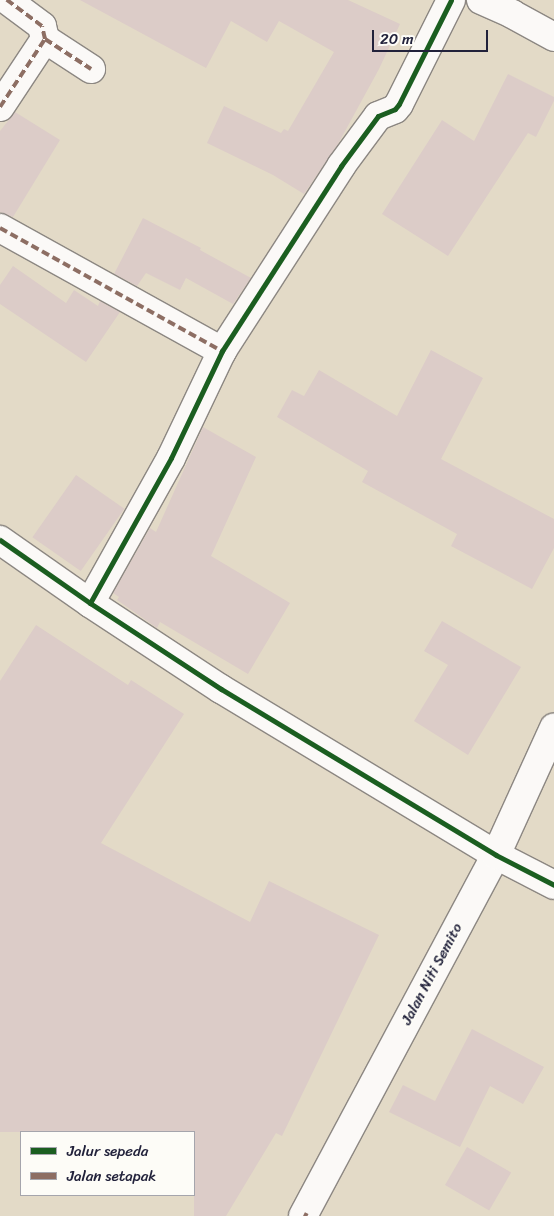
<!DOCTYPE html>
<html>
<head>
<meta charset="utf-8">
<style>
  body { margin:0 }
  #map { position:relative; width:554px; height:1216px; overflow:hidden; background:#e3dac7; font-family:Sriracha,sans-serif }
  div>[style] { position:absolute }
  [style*='--x'] { left:calc(var(--x)*1px); top:calc(var(--y)*1px); width:calc(var(--w)*1px); rotate:calc(var(--a)*1deg) }
  .building>* { inset:0; background:#dcccc8; transform-origin:0 0 }
  .roads { filter:drop-shadow(1px 0 #8c8782) drop-shadow(-1px 0 #8c8782) drop-shadow(0 1px #8c8782) drop-shadow(0 -1px #8c8782) }
  .minor>* { height:28px; margin:-14px; padding:0 14px; transform-origin:14px; border-radius:14px; background:#fbf9f7 }
  .secondary>* { height:28px; margin:-14px; padding:0 14px; transform-origin:14px; border-radius:14px; background:#fbf9f7 }
  .quiet>* { height:4px; margin-top:-2px; transform-origin:0; background:repeating-linear-gradient(90deg,#8d6e63 0 8px,transparent 0 12px) }
  .cycleway>* { height:5px; margin:-2.5px; padding:0 2.5px; transform-origin:2.5px; border-radius:2.5px; background:#1b5e20 }
  span { translate:-50% -50%; white-space:nowrap; text-align:center; line-height:1.15; -webkit-text-stroke:4px #fdfcf7; paint-order:stroke }
  .street-label { font-size:15px; color:#22223b }
  .legend { position:absolute; left:20px; top:1131px; width:175px; height:65px; box-sizing:border-box; background:#fdfcf7; border:1px solid #a5a5ac; margin:0; padding:6px 9px; list-style:none; font-size:15px; color:#22223b }
  .legend li { display:flex; align-items:center; gap:10px; height:25px }
  .legend b { width:25px; border:1px solid #a5a5ac }
  .scale { position:absolute; left:372px; top:30px; width:116px; height:22px; box-sizing:border-box; border:2px solid #22223b; border-top:0; padding-left:6px; font-size:15px; line-height:18px; white-space:nowrap; color:#22223b; -webkit-text-stroke:4px #fdfcf7; paint-order:stroke }
</style>
</head>
<body>
<div id="map">
  <div class="building">
    <div style="clip-path:polygon(80px 0,348px 0,400px 24px,379px 69px,338px 144px,304px 194px,273px 175px,207px 143px,224px 106px,281px 133px,284px 129px,288px 131px,334px 52px,279px 21px,267px 42px,231px 21px,206px 68px)"></div>
    <div style="clip-path:polygon(508px 74px,554px 97px,554px 101px,536px 137px,528px 133px,448px 256px,382px 214px,442px 120px,474px 141px)"></div>
    <div style="clip-path:polygon(15px 112px,60px 140px,13px 217px,0 212px,0 131px)"></div>
    <div style="clip-path:polygon(143px 218px,201px 248px,200px 250px,251px 278px,233px 304px,186px 278px,180px 290px,146px 273px,137px 286px,114px 274px)"></div>
    <div style="clip-path:polygon(13px 266px,66px 303px,74px 290px,98px 306px,100px 301px,120px 312px,86px 362px,0 304px,0 285px)"></div>
    <div style="clip-path:polygon(431px 350px,483px 378px,441px 459px,554px 519px,554px 548px,532px 589px,451px 546px,457px 534px,362px 482px,368px 471px,277px 417px,292px 390px,304px 396px,319px 370px,397px 416px)"></div>
    <div style="clip-path:polygon(203px 427px,256px 457px,211px 556px,290px 603px,248px 674px,160px 622px,157px 628px,117px 600px,119px 597px,113px 593px,150px 528px,156px 532px)"></div>
    <div style="left:76px;top:475px;width:59px;height:76px;rotate:35deg"></div>
    <div style="clip-path:polygon(442px 621px,521px 667px,468px 755px,414px 721px,448px 665px,424px 651px)"></div>
    <div style="clip-path:polygon(36px 625px,128px 685px,131px 680px,184px 714px,101px 843px,250px 922px,269px 881px,379px 935px,282px 1136px,276px 1133px,226px 1216px,194px 1216px,194px 1132px,0 1132px,0 681px)"></div>
    <div style="clip-path:polygon(472px 1029px,544px 1067px,523px 1104px,490px 1086px,460px 1147px,389px 1112px,403px 1085px,435px 1101px)"></div>
    <div style="left:467px;top:1147px;width:51px;height:44px;rotate:30deg"></div>
  </div>
  <div class="roads">
    <div class="minor">
      <div style="--x:481;--y:0;--w:34;--a:24"></div>
      <div style="--x:512;--y:14;--w:48;--a:28.7"></div>
      <div style="--x:45;--y:39;--w:55;--a:33.1"></div>
      <div style="--x:0;--y:107;--w:82;--a:-56.5"></div>
      <div style="--x:45;--y:39;--w:13;--a:-103"></div>
      <div style="--x:42;--y:26;--w:44;--a:-143.4"></div>
      <div style="--x:0;--y:228;--w:254;--a:29"></div>
      <div style="--x:0;--y:540;--w:110;--a:35"></div>
      <div style="--x:90;--y:603;--w:157;--a:33.3"></div>
      <div style="--x:221;--y:689;--w:321;--a:31.1"></div>
      <div style="--x:496;--y:855;--w:65;--a:27.3"></div>
      <div style="--x:90;--y:603;--w:166;--a:-60.8"></div>
      <div style="--x:171;--y:458;--w:119;--a:-64.5"></div>
      <div style="--x:222;--y:351;--w:220;--a:-57.2"></div>
      <div style="--x:341;--y:166;--w:62;--a:-53.5"></div>
      <div style="--x:378;--y:116;--w:18;--a:-22"></div>
      <div style="--x:395;--y:109;--w:6;--a:-51"></div>
      <div style="--x:399;--y:104;--w:116;--a:-63.4"></div>
    </div>
    <div class="secondary">
      <div style="--x:303;--y:1216;--w:409;--a:-61.9"></div>
      <div style="--x:496;--y:855;--w:140;--a:-65.5"></div>
    </div>
  </div>
  <div class="quiet">
    <div style="--x:45;--y:39;--w:55;--a:33.1"></div>
    <div style="--x:0;--y:107;--w:82;--a:-56.5"></div>
    <div style="--x:45;--y:39;--w:13;--a:-103"></div>
    <div style="--x:42;--y:26;--w:44;--a:-143.4"></div>
    <div style="--x:0;--y:228;--w:254;--a:29"></div>
    <div style="--x:304;--y:1214;--w:4;--a:27"></div>
  </div>
  <div class="cycleway">
    <div style="--x:0;--y:540;--w:110;--a:35"></div>
    <div style="--x:90;--y:603;--w:157;--a:33.3"></div>
    <div style="--x:221;--y:689;--w:321;--a:31.1"></div>
    <div style="--x:496;--y:855;--w:65;--a:27.3"></div>
    <div style="--x:90;--y:603;--w:166;--a:-60.8"></div>
    <div style="--x:171;--y:458;--w:119;--a:-64.5"></div>
    <div style="--x:222;--y:351;--w:220;--a:-57.2"></div>
    <div style="--x:341;--y:166;--w:62;--a:-53.5"></div>
    <div style="--x:378;--y:116;--w:18;--a:-22"></div>
    <div style="--x:395;--y:109;--w:6;--a:-51"></div>
    <div style="--x:399;--y:104;--w:116;--a:-63.4"></div>
  </div>
  <div class="street-label">
    <span style="left:432px;top:974px;rotate:-62deg">Jalan Niti Semito</span>
  </div>
  <ul class="legend">
  <li><b style="height:6px;background:#1b5e20"></b>Jalur sepeda</li>
  <li><b style="height:6px;background:#8d6e63"></b>Jalan setapak</li>
  </ul>
  <div class="scale">20 m</div>
</div>
</body>
</html>
